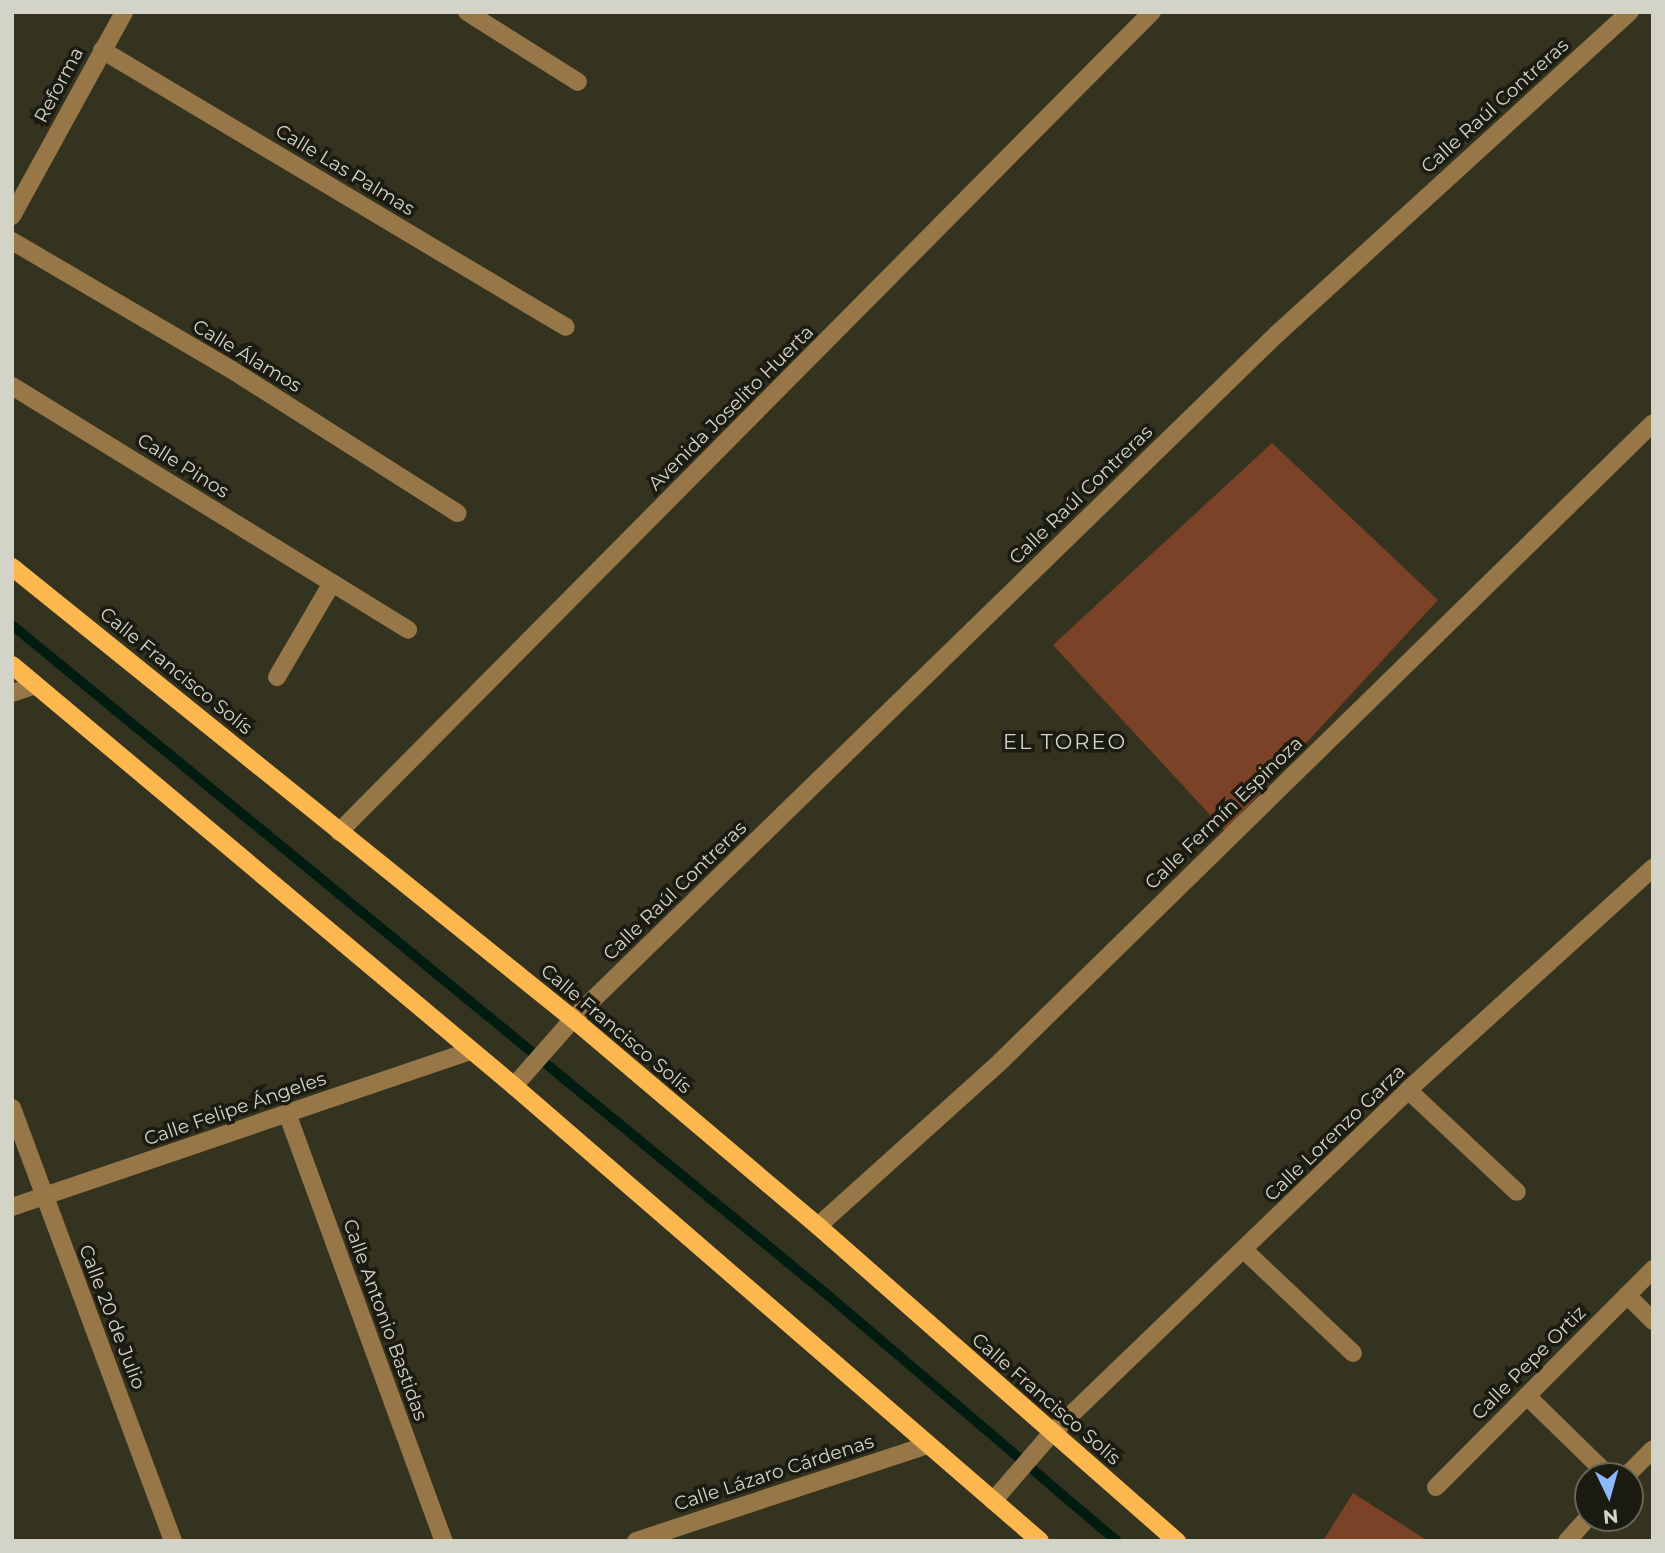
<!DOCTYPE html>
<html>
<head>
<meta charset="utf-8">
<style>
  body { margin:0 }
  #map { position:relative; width:1665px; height:1553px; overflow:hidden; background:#34331f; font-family:Montserrat,sans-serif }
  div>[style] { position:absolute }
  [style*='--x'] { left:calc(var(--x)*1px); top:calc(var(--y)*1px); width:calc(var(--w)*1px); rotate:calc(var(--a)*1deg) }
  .green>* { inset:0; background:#7c4227 }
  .stream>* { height:10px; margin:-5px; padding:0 5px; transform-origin:5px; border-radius:5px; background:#001c11 }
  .minor>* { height:18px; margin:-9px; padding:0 9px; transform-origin:9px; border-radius:9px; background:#977647 }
  .major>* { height:18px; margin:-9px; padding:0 9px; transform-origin:9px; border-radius:9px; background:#fcb74e }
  span { translate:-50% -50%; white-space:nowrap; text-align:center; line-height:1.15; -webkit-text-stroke:7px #1b1b12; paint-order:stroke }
  .street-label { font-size:19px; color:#d3d3c7 }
  .neighbourhood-label { font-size:21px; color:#d3d3c7; letter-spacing:2px }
  .frame { position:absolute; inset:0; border:14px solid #d3d3c7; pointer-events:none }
  .north { position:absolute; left:1574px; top:1462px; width:70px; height:70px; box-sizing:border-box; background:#1b1b12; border:2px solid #65655a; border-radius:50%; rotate:175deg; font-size:19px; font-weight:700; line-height:28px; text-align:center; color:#d3d3c7 }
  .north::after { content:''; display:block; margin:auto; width:24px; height:32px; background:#8bb9fc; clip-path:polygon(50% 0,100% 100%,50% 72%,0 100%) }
</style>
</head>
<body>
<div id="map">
  <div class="green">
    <div style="clip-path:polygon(1272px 443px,1438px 600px,1225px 831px,1053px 645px)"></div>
    <div style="clip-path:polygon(1353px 1493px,1428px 1541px,1323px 1541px)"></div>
  </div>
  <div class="stream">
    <div style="--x:12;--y:625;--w:1059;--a:39.4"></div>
    <div style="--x:830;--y:1297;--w:377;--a:40.4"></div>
  </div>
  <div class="minor">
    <div style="--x:467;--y:12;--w:131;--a:32.2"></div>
    <div style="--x:102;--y:50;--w:540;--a:30.84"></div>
    <div style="--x:12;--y:216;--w:233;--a:-61.2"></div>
    <div style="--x:12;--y:241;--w:255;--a:30.4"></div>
    <div style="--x:232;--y:370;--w:267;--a:32.4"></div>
    <div style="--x:12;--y:386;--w:465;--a:31.6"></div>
    <div style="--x:277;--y:677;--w:109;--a:-59.7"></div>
    <div style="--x:12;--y:693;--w:25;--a:-18"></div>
    <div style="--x:339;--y:832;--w:1155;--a:-45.25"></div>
    <div style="--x:514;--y:1086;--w:89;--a:-48.6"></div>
    <div style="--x:573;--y:1019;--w:982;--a:-44.22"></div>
    <div style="--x:1277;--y:334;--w:478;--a:-42.4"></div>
    <div style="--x:1408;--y:1090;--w:149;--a:43.1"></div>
    <div style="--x:12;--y:1108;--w:462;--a:69.6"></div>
    <div style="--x:287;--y:1113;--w:456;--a:69.9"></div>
    <div style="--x:12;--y:1207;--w:485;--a:-18.8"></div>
    <div style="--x:818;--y:1226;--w:246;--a:-42"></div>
    <div style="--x:1001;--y:1061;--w:912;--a:-44.38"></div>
    <div style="--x:1244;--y:1250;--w:150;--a:43.4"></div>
    <div style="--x:1627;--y:1295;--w:37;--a:45"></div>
    <div style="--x:1527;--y:1396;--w:115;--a:44.3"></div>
    <div style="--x:1626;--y:1476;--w:38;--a:-45"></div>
    <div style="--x:1436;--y:1487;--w:308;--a:-45.1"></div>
    <div style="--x:993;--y:1501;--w:90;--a:-49.1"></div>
    <div style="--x:1052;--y:1433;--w:494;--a:-43.9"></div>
    <div style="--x:1408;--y:1090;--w:331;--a:-42.2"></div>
    <div style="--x:636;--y:1541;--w:304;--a:-18.2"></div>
    <div style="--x:1567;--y:1541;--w:31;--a:-48"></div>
  </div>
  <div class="major">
    <div style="--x:12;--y:567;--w:720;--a:38.86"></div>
    <div style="--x:573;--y:1019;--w:321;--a:40.2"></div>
    <div style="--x:818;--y:1226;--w:478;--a:41.3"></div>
    <div style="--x:12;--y:665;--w:655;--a:39.98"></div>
    <div style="--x:514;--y:1086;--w:695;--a:40.86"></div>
  </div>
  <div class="street-label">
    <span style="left:59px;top:85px;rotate:-62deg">Reforma</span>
    <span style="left:1495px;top:106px;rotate:-42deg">Calle Raúl Contreras</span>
    <span style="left:345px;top:170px;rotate:31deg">Calle Las Palmas</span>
    <span style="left:247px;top:356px;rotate:31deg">Calle Álamos</span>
    <span style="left:731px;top:408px;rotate:-45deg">Avenida Joselito Huerta</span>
    <span style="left:183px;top:466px;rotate:32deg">Calle Pinos</span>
    <span style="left:1081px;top:495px;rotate:-44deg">Calle Raúl Contreras</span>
    <span style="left:176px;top:671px;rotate:39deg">Calle Francisco Solís</span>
    <span style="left:1224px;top:813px;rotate:-44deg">Calle Fermín Espinoza</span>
    <span style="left:675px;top:891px;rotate:-44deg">Calle Raúl Contreras</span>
    <span style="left:616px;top:1029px;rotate:40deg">Calle Francisco Solís</span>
    <span style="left:235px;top:1109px;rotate:-19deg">Calle Felipe Ángeles</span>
    <span style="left:1335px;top:1133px;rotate:-44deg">Calle Lorenzo Garza</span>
    <span style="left:112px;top:1317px;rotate:69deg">Calle 20 de Julio</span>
    <span style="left:385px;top:1320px;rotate:70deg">Calle Antonio Bastidas</span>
    <span style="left:1529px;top:1363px;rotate:-45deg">Calle Pepe Ortiz</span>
    <span style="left:1046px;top:1399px;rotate:41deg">Calle Francisco Solís</span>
    <span style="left:774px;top:1473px;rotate:-18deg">Calle Lázaro Cárdenas</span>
  </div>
  <div class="neighbourhood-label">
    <span style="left:1065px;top:742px">EL TOREO</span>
  </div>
  <div class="frame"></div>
  <div class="north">N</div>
</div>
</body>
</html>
